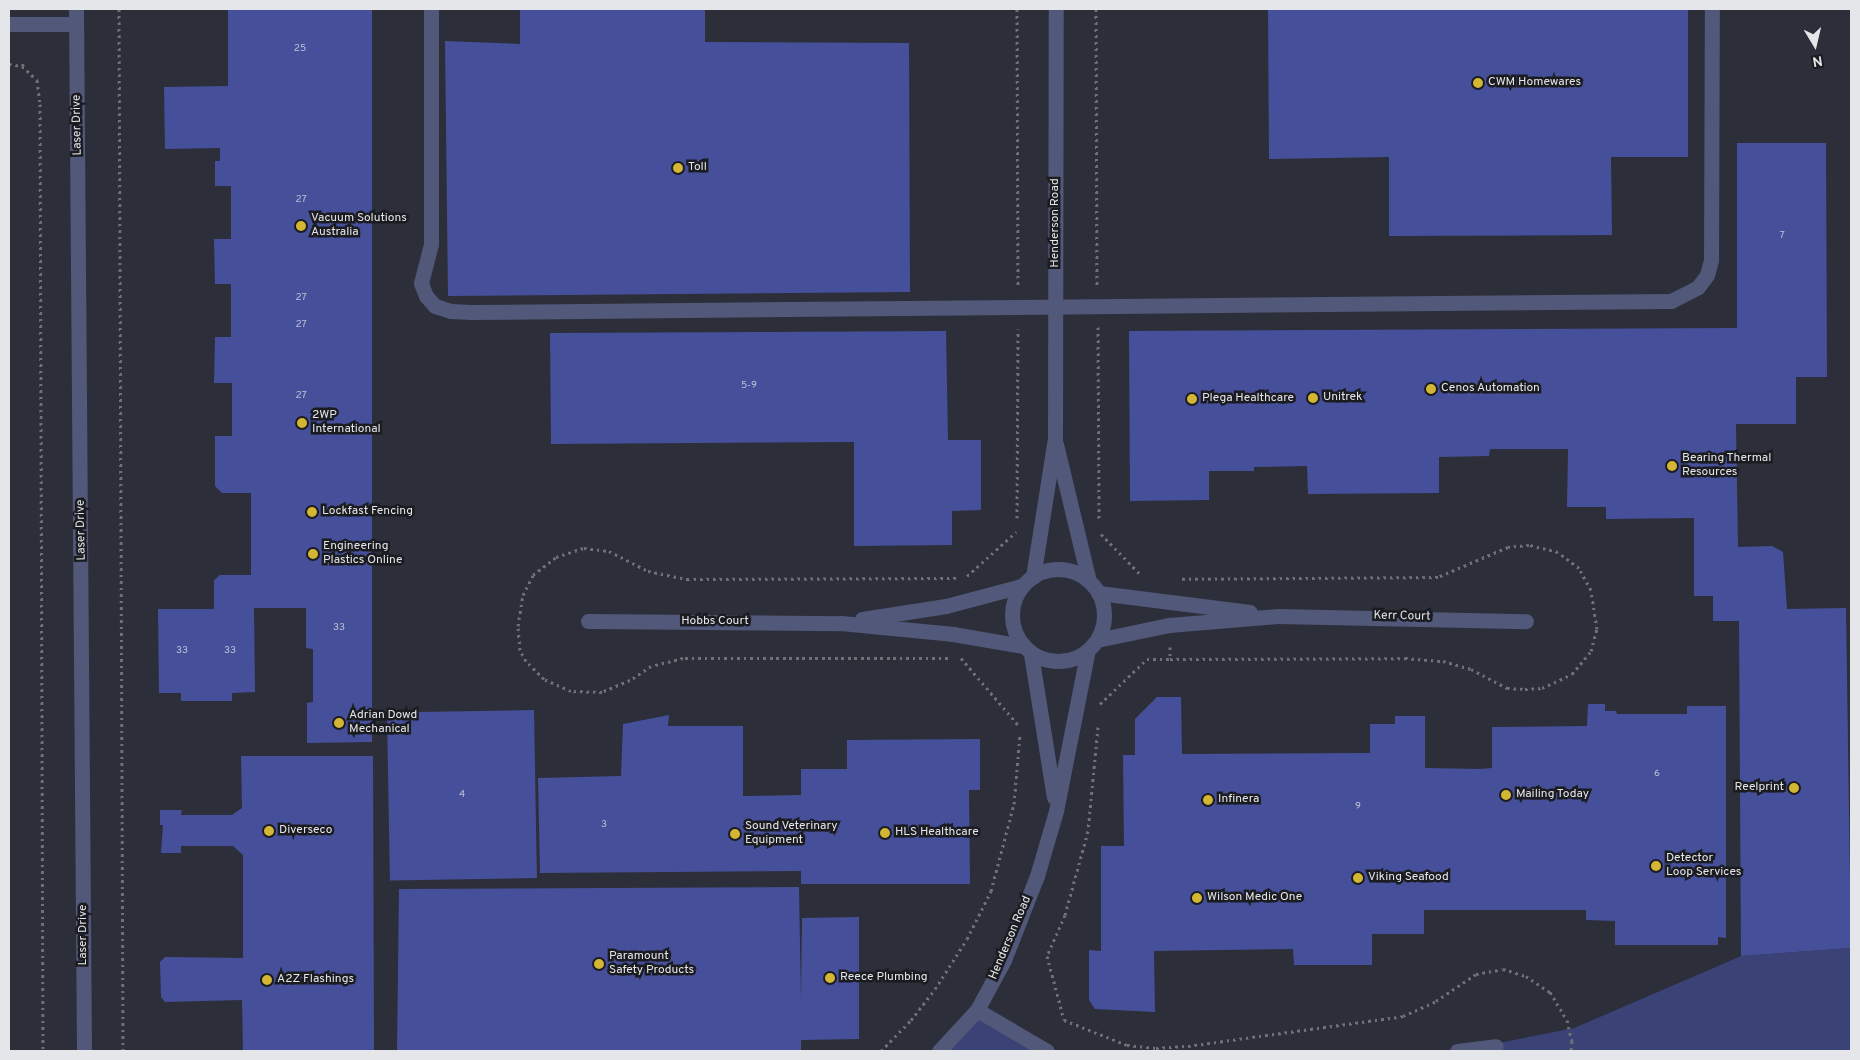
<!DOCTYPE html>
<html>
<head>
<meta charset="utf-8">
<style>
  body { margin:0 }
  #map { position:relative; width:1860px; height:1060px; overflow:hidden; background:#24262a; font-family:Overpass,sans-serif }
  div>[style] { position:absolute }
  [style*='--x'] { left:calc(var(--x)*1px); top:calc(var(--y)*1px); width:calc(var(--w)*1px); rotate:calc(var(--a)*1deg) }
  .built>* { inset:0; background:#2c2f39 }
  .green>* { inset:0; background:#3a4276 }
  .building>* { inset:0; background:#46509a; transform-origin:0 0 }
  .path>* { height:3px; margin-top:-1.5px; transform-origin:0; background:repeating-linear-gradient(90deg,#6f7175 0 2.5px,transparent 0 6.5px) }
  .minor>* { height:15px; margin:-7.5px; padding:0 7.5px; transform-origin:7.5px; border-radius:7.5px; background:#515879 }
  .minor>.ring { margin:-7.5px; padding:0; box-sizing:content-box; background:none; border:15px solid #515879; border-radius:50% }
  .dots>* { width:14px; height:14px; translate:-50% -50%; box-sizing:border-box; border:2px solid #1b1c21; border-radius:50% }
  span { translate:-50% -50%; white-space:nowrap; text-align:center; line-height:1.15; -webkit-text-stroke:5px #1b1c21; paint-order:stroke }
  .number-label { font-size:10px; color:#bdc0d5 }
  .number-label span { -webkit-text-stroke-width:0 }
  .poi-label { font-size:12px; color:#e5e6e9 }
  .left { translate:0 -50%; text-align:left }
  .right { translate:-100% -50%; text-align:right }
  .street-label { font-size:12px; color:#e5e6e9 }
  .frame { position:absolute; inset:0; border:10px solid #e5e6e9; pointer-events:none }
  .north { position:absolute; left:1790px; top:20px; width:50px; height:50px; -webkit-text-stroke:4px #1b1c21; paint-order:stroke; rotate:171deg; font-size:14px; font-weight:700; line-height:20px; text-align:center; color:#e5e6e9 }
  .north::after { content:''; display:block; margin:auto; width:18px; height:22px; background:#e5e6e9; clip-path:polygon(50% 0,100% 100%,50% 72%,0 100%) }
</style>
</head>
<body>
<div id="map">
  <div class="built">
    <div style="clip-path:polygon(9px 9px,1851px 9px,1851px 948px,1741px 956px,1574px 1028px,1456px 1051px,9px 1051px)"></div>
  </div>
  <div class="green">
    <div style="clip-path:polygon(1851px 948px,1851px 1051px,1457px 1051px,1574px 1028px,1741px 956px)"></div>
    <div style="clip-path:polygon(977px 1010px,1047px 1051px,939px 1051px)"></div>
  </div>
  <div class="building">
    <div style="clip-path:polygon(228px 9px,372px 9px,372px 742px,307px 743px,307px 703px,313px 702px,313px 649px,306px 648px,306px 608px,254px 608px,255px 692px,232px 693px,232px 701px,181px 701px,181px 693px,159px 693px,158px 609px,214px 609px,214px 580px,220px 575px,251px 575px,251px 493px,222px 493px,215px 486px,215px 436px,232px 436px,232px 383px,214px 383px,215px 337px,231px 337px,231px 284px,215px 284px,214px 239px,231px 239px,231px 186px,215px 186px,215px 161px,220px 161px,220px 148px,165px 149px,164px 87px,228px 86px)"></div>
    <div style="clip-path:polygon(520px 9px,705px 9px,705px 42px,909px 43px,910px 292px,448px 296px,445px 41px,520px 44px)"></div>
    <div style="clip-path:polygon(1268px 9px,1688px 9px,1688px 157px,1611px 157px,1612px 235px,1389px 236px,1389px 157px,1269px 159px)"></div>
    <div style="clip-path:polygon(1737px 143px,1826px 143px,1827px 377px,1796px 377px,1796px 424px,1736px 424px,1738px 547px,1772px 546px,1783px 552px,1787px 609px,1846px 608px,1851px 948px,1741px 956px,1739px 621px,1713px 621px,1713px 596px,1694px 596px,1694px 518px,1606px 519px,1606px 507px,1567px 507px,1568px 449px,1490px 449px,1489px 456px,1439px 457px,1439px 493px,1308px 494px,1307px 466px,1254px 467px,1254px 471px,1209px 471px,1209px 500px,1130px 501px,1129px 331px,1737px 328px)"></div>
    <div style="clip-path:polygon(946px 331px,948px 440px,981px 440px,981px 510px,952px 511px,952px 545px,854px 546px,854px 442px,551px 444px,550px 333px)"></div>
    <div style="clip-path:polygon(1157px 697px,1181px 697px,1182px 754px,1370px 753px,1370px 724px,1395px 724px,1395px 716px,1425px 716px,1425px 768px,1480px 769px,1492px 768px,1492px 727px,1587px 726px,1588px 704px,1605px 704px,1605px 711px,1616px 711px,1617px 714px,1687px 714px,1687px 706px,1726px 706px,1726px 938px,1718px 937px,1718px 945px,1615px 945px,1615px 921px,1586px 920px,1586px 910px,1424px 910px,1424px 934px,1372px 934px,1372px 965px,1294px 965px,1293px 949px,1154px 951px,1155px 1012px,1095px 1009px,1089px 1000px,1089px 950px,1101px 951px,1101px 846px,1124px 846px,1123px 755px,1135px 755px,1135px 719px)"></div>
    <div style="left:534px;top:710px;width:168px;height:147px;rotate:89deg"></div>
    <div style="clip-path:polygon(669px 715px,668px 726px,743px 726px,743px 796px,801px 795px,801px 769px,847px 769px,847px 740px,980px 739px,980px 790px,969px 790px,970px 884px,801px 884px,801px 871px,540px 873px,538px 778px,621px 776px,623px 724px)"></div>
    <div style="clip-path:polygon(241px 756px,373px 756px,374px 1051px,243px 1051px,242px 1000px,165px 1002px,161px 997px,160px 962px,165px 957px,243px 958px,243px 855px,233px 846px,181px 846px,181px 853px,161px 853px,163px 825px,160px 825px,160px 810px,182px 810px,181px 815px,232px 815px,242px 808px)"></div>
    <div style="clip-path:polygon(799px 887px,801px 1000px,802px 918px,859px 917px,859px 1039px,801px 1040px,801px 1051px,397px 1051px,399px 889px)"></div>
  </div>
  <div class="path">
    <div style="--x:119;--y:9;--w:1042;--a:89.78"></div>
    <div style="--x:1017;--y:9;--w:277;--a:89.8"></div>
    <div style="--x:1096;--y:9;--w:277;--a:89.8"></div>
    <div style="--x:9;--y:64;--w:13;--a:9"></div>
    <div style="--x:22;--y:66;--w:5;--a:-53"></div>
    <div style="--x:22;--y:66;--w:21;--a:43"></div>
    <div style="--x:37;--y:80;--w:24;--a:83"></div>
    <div style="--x:40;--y:104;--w:947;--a:89.82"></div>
    <div style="--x:1098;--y:327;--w:194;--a:89.7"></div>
    <div style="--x:1017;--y:518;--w:189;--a:-89.7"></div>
    <div style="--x:1101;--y:534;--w:56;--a:45.7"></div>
    <div style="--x:967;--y:576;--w:66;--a:-41.9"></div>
    <div style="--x:1170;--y:647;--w:12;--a:90"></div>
    <div style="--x:1170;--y:659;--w:235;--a:-0.2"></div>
    <div style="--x:1405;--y:658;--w:38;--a:5"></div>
    <div style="--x:1443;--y:661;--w:29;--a:16"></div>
    <div style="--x:1471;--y:669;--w:41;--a:27.8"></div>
    <div style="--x:1507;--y:688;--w:18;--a:3"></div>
    <div style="--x:1525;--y:689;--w:17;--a:-3"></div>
    <div style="--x:1542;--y:688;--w:33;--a:-25"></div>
    <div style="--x:1572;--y:674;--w:30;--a:-50"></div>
    <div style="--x:1591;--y:651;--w:23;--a:-75"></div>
    <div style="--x:1597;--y:629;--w:39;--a:-99"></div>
    <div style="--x:1591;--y:590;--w:25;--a:-119"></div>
    <div style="--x:1579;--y:568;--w:26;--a:-143"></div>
    <div style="--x:1558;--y:552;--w:30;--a:-166"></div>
    <div style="--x:1529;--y:545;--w:21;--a:175"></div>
    <div style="--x:1508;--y:547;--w:76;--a:156.8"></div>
    <div style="--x:1438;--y:577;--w:256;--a:179.6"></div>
    <div style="--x:948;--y:658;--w:265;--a:180"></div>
    <div style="--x:683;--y:658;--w:33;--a:166"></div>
    <div style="--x:651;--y:666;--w:25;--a:146"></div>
    <div style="--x:630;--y:680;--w:30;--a:157"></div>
    <div style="--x:602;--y:692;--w:31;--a:-178"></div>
    <div style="--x:571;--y:691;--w:30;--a:-156"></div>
    <div style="--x:544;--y:679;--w:25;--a:-135"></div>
    <div style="--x:526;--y:661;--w:13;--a:-119"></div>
    <div style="--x:520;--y:650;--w:24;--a:-95"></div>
    <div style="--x:518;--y:626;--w:31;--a:-81"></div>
    <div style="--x:523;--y:595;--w:22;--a:-63"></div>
    <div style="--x:533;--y:575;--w:29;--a:-38"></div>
    <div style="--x:556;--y:557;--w:29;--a:-18"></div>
    <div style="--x:584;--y:548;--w:25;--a:7"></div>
    <div style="--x:609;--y:551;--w:44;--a:27.1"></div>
    <div style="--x:648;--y:571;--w:40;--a:12"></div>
    <div style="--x:687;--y:579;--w:270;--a:-0.2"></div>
    <div style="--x:961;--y:658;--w:89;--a:49.5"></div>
    <div style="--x:1100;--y:704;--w:65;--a:-43.8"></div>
    <div style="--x:1147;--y:659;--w:23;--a:0"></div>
    <div style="--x:1098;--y:727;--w:104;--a:95.5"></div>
    <div style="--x:1088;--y:831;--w:87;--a:105.3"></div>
    <div style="--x:1065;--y:915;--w:45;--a:113.7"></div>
    <div style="--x:1047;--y:956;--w:66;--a:75.1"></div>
    <div style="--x:1064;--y:1020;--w:68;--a:21.6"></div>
    <div style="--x:1127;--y:1045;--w:29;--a:6"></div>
    <div style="--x:1156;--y:1048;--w:32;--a:-4"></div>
    <div style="--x:1188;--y:1046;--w:217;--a:-7.9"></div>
    <div style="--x:1403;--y:1016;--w:36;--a:-24"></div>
    <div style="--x:1436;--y:1001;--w:48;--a:-34"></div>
    <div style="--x:1476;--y:974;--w:27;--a:-10"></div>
    <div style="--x:1503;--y:969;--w:24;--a:17"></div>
    <div style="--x:1526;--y:976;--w:29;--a:34"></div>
    <div style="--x:1550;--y:992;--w:33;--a:59"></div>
    <div style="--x:1567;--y:1020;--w:22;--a:77"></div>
    <div style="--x:1572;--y:1041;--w:10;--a:96"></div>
    <div style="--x:881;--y:1051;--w:43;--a:-45.9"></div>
    <div style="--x:911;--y:1020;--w:39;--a:-52"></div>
    <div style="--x:935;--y:989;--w:59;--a:-57.4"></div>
    <div style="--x:967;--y:939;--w:54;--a:-63.4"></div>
    <div style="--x:991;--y:891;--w:90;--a:-75.2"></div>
    <div style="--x:1014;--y:804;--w:70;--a:-85.1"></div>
  </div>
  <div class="minor">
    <div style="--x:76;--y:9;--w:1042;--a:89.56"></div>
    <div style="--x:431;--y:9;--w:235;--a:90"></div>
    <div style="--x:431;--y:244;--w:40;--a:104.4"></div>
    <div style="--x:421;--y:283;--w:14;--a:69"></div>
    <div style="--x:426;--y:296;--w:13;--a:48"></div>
    <div style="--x:435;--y:306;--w:16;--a:18"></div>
    <div style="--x:450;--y:311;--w:21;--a:3"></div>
    <div style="--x:471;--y:312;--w:1200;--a:-0.53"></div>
    <div style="--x:1671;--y:301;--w:30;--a:-27"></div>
    <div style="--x:1698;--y:287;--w:15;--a:-53"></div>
    <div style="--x:1707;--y:275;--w:16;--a:-75"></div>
    <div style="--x:1711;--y:260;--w:251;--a:-89.8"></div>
    <div style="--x:9;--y:24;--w:67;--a:0"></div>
    <div style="--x:1056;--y:444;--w:141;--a:76.5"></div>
    <div class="ring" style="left:1012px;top:569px;width:77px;height:77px"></div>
    <div style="--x:1033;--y:577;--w:141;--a:-81"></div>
    <div style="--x:1055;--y:438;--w:429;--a:-89.9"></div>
    <div style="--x:1099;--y:593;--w:152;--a:7.2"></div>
    <div style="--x:862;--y:619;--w:85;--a:-8.8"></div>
    <div style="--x:946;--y:606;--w:78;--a:-14.9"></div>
    <div style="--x:588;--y:621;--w:253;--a:0.5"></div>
    <div style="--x:841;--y:623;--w:113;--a:5.6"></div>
    <div style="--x:953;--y:634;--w:71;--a:9.7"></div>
    <div style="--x:1097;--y:640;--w:74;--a:-11.8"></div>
    <div style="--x:1169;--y:625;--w:109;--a:-4.7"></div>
    <div style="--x:1278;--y:616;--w:248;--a:1.2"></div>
    <div style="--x:1031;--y:654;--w:145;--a:80.9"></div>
    <div style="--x:977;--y:1010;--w:81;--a:30.4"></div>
    <div style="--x:939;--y:1051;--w:56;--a:-47.2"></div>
    <div style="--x:977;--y:1010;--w:57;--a:-61.6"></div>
    <div style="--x:1004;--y:960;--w:90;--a:-68.6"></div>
    <div style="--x:1037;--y:876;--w:68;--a:-73.7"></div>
    <div style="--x:1056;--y:811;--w:164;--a:-78.8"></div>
    <div style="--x:1457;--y:1051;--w:39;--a:-7"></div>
  </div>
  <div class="dots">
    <div style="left:1478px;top:83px;background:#d4b635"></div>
    <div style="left:678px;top:168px;background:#d4b635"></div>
    <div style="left:301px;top:226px;background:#d4b635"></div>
    <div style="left:1431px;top:389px;background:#d4b635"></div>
    <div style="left:1313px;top:398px;background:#d4b635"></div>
    <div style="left:1192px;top:399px;background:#d4b635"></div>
    <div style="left:302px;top:423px;background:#d4b635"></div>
    <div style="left:1672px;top:466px;background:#d4b635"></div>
    <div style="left:312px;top:512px;background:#d4b635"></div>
    <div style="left:313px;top:554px;background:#d4b635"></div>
    <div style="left:339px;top:723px;background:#d4b635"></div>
    <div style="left:1794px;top:788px;background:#d4b635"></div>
    <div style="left:1506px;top:795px;background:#d4b635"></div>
    <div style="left:1208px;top:800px;background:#d4b635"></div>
    <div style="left:269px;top:831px;background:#d4b635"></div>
    <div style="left:885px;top:833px;background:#d4b635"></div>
    <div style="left:735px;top:834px;background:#d4b635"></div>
    <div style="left:1656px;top:866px;background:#d4b635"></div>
    <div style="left:1358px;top:878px;background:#d4b635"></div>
    <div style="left:1197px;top:898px;background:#d4b635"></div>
    <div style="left:599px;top:964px;background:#d4b635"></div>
    <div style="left:830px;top:978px;background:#d4b635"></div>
    <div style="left:267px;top:980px;background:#d4b635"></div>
  </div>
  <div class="number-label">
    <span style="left:300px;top:49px">25</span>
    <span style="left:301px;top:200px">27</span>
    <span style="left:1782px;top:236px">7</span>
    <span style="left:301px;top:298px">27</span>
    <span style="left:301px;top:325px">27</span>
    <span style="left:749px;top:386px">5-9</span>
    <span style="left:301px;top:396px">27</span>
    <span style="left:339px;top:628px">33</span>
    <span style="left:182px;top:651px">33</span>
    <span style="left:230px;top:651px">33</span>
    <span style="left:1657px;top:774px">6</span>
    <span style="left:462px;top:795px">4</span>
    <span style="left:1358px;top:807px">9</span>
    <span style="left:604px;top:825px">3</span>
  </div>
  <div class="poi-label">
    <span class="left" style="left:1488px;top:83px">CWM Homewares</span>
    <span class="left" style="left:688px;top:168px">Toll</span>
    <span class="left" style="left:311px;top:226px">Vacuum Solutions<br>Australia</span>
    <span class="left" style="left:1441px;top:389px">Cenos Automation</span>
    <span class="left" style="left:1323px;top:398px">Unitrek</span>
    <span class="left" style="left:1202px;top:399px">Plega Healthcare</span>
    <span class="left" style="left:312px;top:423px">2WP<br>International</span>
    <span class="left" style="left:1682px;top:466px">Bearing Thermal<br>Resources</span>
    <span class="left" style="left:322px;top:512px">Lockfast Fencing</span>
    <span class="left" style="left:323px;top:554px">Engineering<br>Plastics Online</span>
    <span class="left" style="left:349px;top:723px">Adrian Dowd<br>Mechanical</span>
    <span class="right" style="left:1784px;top:788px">Reelprint</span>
    <span class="left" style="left:1516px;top:795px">Mailing Today</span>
    <span class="left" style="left:1218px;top:800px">Infinera</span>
    <span class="left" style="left:745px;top:834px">Sound Veterinary<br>Equipment</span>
    <span class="left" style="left:279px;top:831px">Diverseco</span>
    <span class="left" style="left:895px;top:833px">HLS Healthcare</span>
    <span class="left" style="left:1666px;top:866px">Detector<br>Loop Services</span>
    <span class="left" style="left:1368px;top:878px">Viking Seafood</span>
    <span class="left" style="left:1207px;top:898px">Wilson Medic One</span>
    <span class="left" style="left:609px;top:964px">Paramount<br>Safety Products</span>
    <span class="left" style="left:840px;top:978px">Reece Plumbing</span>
    <span class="left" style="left:277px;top:980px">A2Z Flashings</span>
  </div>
  <div class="street-label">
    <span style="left:78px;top:125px;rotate:-91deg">Laser Drive</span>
    <span style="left:1056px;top:223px;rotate:-90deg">Henderson Road</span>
    <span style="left:82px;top:530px;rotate:-91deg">Laser Drive</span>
    <span style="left:1402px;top:617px;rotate:1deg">Kerr Court</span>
    <span style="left:715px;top:622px">Hobbs Court</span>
    <span style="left:84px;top:935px;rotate:-90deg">Laser Drive</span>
    <span style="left:1011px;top:938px;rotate:-67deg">Henderson Road</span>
  </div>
  <div class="frame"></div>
  <div class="north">N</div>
</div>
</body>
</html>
